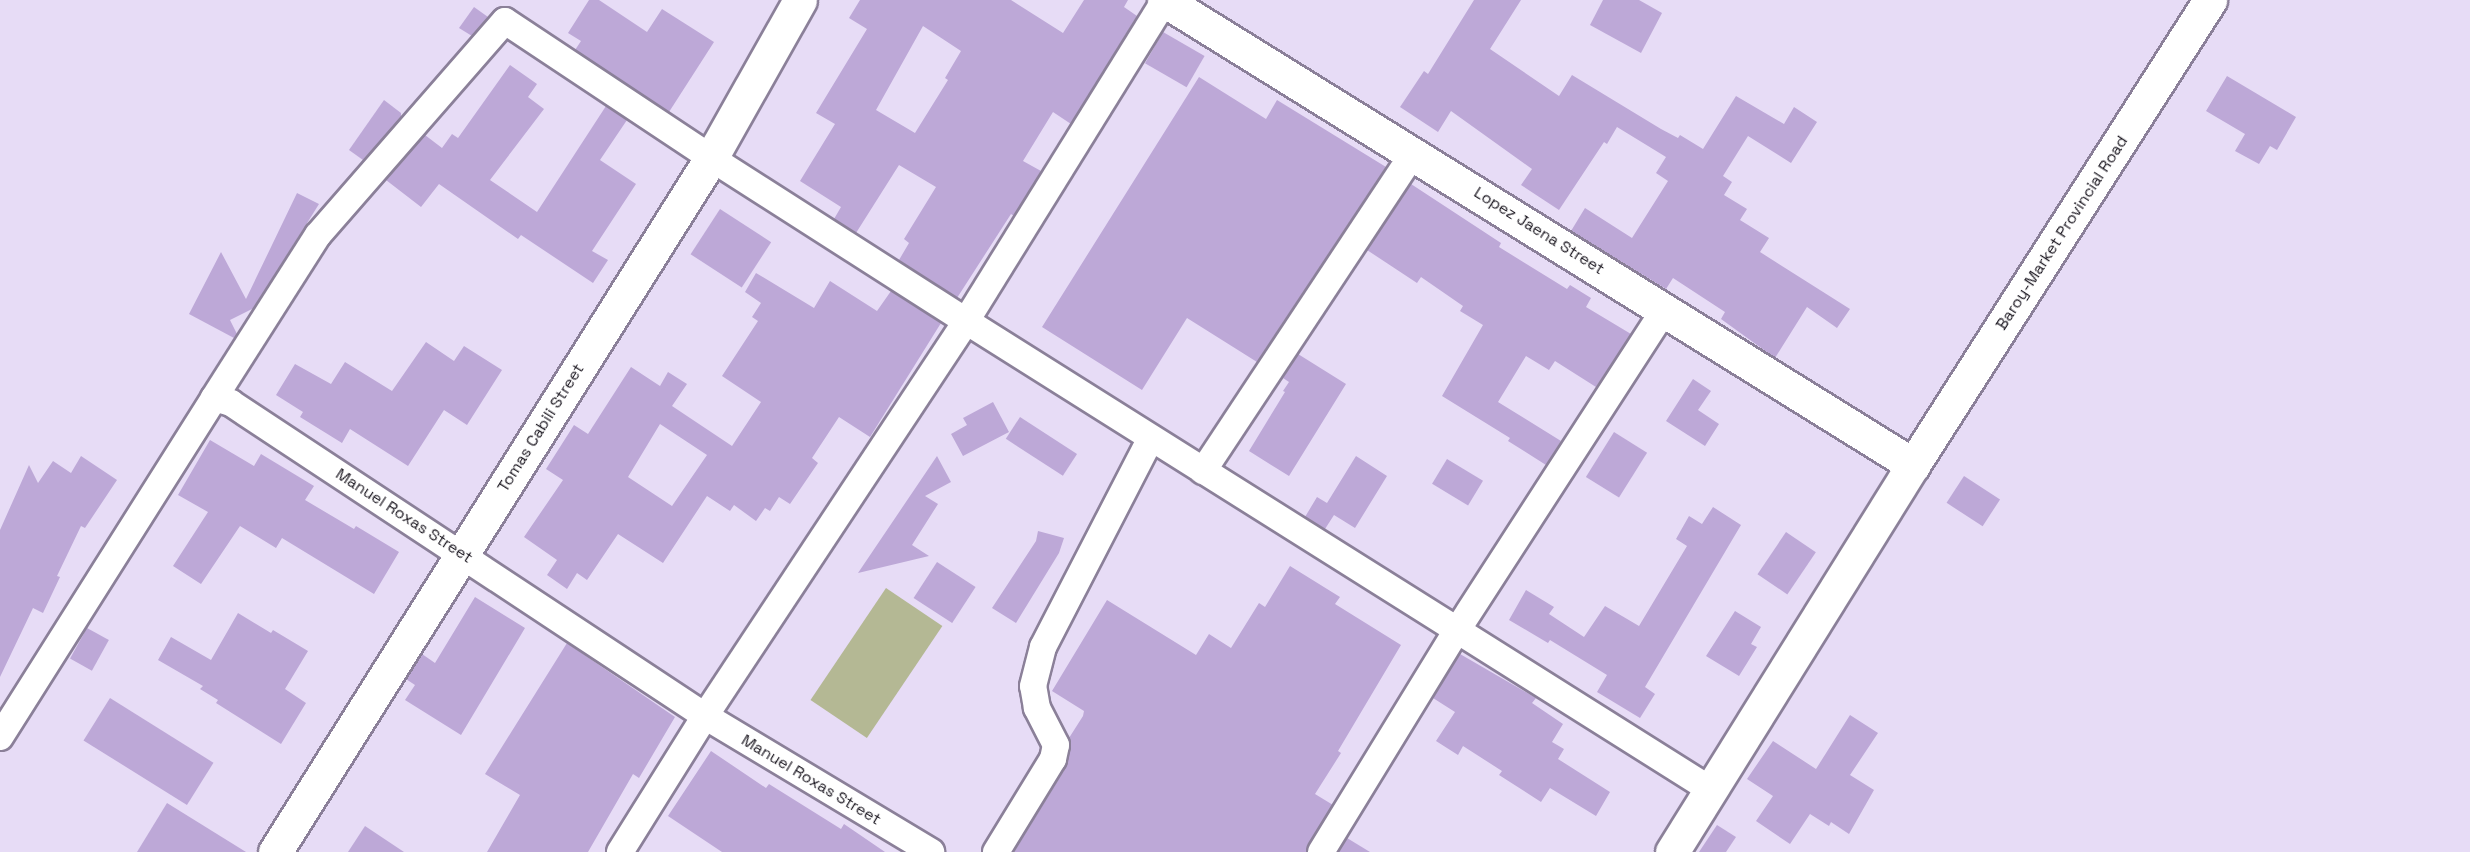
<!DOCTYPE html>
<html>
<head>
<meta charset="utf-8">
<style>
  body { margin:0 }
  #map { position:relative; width:2470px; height:852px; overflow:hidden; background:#e7dcf6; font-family:"Space Grotesk",sans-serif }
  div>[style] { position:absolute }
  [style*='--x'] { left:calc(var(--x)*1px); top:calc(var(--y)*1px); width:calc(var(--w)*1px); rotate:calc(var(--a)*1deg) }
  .green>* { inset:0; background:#b4b894; transform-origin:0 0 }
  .building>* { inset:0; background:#bda8d7; transform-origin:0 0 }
  .roads { filter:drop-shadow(2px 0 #8b8099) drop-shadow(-2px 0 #8b8099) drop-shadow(0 2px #8b8099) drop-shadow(0 -2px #8b8099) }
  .street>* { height:26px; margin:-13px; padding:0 13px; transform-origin:13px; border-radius:13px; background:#fff }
  .secondary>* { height:33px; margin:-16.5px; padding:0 16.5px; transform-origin:16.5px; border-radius:16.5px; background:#fff }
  span { translate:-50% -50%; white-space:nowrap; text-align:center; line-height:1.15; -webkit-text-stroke:6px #fff; paint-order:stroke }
  .street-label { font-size:16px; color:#1c1821 }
</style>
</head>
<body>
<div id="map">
  <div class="green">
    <div style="left:886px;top:588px;width:68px;height:135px;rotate:34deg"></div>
  </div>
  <div class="building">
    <div style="clip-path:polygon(589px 0,599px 0,647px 32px,662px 9px,714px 42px,669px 112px,575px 50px,581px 41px,568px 33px)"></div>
    <div style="clip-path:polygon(evenodd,860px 0,1011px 0,1063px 33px,1084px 0,1128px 0,1124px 7px,1137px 16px,1071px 124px,1053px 112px,1023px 161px,1041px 171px,1014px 216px,1011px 214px,957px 298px,899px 260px,909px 243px,904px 239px,936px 187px,899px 165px,856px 233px,834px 219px,841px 207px,800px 181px,835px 124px,816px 113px,867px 29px,849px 18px,860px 0,923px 26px,961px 51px,945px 78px,948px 80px,915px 133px,876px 110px,923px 26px)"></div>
    <div style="clip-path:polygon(1474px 0,1521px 0,1490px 49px,1559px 96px,1572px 75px,1661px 129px,1678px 138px,1680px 135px,1703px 149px,1736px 96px,1784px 124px,1794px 107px,1817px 122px,1791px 163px,1748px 136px,1723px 176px,1732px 182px,1724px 195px,1747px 209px,1740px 220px,1769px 238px,1760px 252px,1850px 309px,1837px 328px,1807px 307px,1775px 358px,1721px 319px,1725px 312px,1673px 278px,1666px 289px,1571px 231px,1585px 208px,1632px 238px,1668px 181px,1656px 173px,1666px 157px,1617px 127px,1607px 144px,1604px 142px,1559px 210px,1521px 185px,1532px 169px,1451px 111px,1438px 132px,1400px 107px,1424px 71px,1428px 74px)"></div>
    <div style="clip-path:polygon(1603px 0,1639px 0,1662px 13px,1641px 53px,1590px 25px)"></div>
    <div style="clip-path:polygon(474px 7px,488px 17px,472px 36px,459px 28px)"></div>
    <div style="left:1163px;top:32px;width:48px;height:36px;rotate:30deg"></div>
    <div style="clip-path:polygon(510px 65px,537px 84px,528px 97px,544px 109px,490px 180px,537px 212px,606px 106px,627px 120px,600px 160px,636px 184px,592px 251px,608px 260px,593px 283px,521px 235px,518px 239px,439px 184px,421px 207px,386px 180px,425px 135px,442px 148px,452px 134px,458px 138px)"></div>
    <div style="clip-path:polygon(2227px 76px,2296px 117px,2277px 150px,2270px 146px,2259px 164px,2235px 151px,2245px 134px,2206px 111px)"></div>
    <div style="clip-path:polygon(1199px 77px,1266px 119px,1277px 100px,1386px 167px,1257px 362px,1187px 318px,1142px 390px,1042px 327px)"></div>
    <div style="clip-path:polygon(384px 100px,401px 113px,401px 117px,363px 160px,349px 150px)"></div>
    <div style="clip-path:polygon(1411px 184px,1501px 243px,1499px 247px,1567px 289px,1570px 285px,1591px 298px,1586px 307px,1631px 334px,1596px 387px,1555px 361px,1549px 370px,1526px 356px,1498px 402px,1561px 441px,1546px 465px,1508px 441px,1510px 438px,1442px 396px,1483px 325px,1460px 311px,1463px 306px,1421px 277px,1417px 283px,1367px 250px)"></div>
    <div style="clip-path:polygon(297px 193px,319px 204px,254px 308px,230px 320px,237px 334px,234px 338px,189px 314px,221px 252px,246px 299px)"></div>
    <div style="left:720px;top:209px;width:61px;height:54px;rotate:33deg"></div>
    <div style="clip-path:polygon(evenodd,756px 273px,814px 308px,830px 281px,877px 311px,891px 291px,941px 323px,870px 437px,839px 417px,812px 458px,818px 463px,790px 504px,779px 497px,770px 511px,765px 508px,756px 521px,734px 505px,730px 511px,707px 496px,663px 563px,618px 534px,587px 580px,577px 573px,567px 589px,547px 575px,557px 560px,524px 537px,563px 480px,546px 469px,574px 425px,588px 434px,631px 367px,660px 386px,668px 372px,687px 384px,672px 406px,732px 446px,761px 402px,722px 376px,758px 321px,752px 317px,761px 303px,745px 292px,756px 273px,660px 424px,707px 455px,672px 506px,628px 477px,660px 424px)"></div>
    <div style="clip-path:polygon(426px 342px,454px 361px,464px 346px,502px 370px,467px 425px,444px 410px,408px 466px,350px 429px,342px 443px,300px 417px,303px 412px,276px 395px,295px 364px,331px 384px,345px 362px,392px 391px)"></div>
    <div style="clip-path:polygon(1298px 354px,1346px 384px,1289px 476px,1249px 451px,1285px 392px,1283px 391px,1289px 382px,1283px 378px)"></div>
    <div style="clip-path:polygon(1693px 379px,1711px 391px,1698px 410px,1719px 424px,1705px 446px,1666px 421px)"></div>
    <div style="clip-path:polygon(993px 402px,1009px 432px,963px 456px,951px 434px,967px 425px,963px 418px)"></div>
    <div style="left:1020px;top:417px;width:68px;height:26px;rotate:33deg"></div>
    <div style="left:1614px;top:432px;width:39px;height:53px;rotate:32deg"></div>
    <div style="clip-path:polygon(210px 440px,254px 466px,261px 454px,314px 486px,305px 500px,354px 529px,356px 526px,399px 552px,374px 594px,282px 538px,276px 548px,240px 526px,201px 584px,173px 566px,208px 512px,178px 495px)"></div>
    <div style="clip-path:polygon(81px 456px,117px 480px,85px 528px,81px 526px,57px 576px,60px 577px,43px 613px,33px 608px,0 677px,0 530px,29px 465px,38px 483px,53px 461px,71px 473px)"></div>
    <div style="clip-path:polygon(937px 456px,951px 482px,925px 496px,938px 504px,912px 545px,929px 556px,858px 573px)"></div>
    <div style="clip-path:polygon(1356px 456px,1387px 476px,1355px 528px,1334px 515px,1325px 529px,1305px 517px,1317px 497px,1327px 503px)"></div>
    <div style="left:1447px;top:459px;width:42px;height:29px;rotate:31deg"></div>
    <div style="left:1964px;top:476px;width:43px;height:32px;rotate:33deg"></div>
    <div style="clip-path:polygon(1713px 507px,1741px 525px,1645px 687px,1655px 694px,1640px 718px,1597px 692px,1607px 675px,1550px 640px,1548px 643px,1509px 620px,1526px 590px,1554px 607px,1549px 614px,1584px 637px,1605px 606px,1639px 626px,1687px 546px,1676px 539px,1689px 516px,1702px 524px)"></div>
    <div style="clip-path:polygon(1038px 531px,1064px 538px,1059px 553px,1016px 623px,992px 608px,1036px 541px)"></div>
    <div style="left:1786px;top:532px;width:36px;height:51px;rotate:34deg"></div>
    <div style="left:937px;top:562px;width:46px;height:43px;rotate:33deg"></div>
    <div style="clip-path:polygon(1290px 566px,1340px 597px,1335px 604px,1401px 645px,1338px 751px,1341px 753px,1315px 794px,1333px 805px,1306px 852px,1014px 852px,1066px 767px,1071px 748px,1069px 738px,1083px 716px,1084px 711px,1052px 691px,1107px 600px,1196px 655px,1209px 634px,1231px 648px,1259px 603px,1265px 607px)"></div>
    <div style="clip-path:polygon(475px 597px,525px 628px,461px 735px,405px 700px,415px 685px,406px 679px,422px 654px,435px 663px)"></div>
    <div style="clip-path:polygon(1735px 611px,1761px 627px,1751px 644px,1757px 647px,1739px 676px,1706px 656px)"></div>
    <div style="clip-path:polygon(238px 613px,271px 633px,273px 630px,308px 651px,285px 689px,306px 703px,281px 744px,216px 703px,218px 700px,200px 689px,203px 686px,158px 660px,171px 637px,211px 660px)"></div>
    <div style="left:87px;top:628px;width:25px;height:35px;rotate:29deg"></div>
    <div style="clip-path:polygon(567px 643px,675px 717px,639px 778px,633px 774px,588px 852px,487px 852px,520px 795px,485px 774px)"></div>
    <div style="clip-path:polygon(1460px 654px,1536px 698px,1532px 703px,1563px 724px,1552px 742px,1564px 749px,1558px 759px,1610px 792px,1596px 816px,1550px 788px,1541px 802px,1499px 775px,1502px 771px,1463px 746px,1458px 755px,1436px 741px,1455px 712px,1433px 698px)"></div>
    <div style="left:110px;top:698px;width:122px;height:50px;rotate:32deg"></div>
    <div style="clip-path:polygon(1850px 715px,1878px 733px,1850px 775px,1874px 790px,1849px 834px,1831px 822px,1829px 826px,1810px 814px,1790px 844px,1756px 821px,1773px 796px,1747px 779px,1773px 741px,1816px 769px)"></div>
    <div style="clip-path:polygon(711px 751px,766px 788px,769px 784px,841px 829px,844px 824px,885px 852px,722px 852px,668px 816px)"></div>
    <div style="clip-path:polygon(167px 803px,246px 852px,137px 852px)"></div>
    <div style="clip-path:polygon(1717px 825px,1736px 837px,1726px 852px,1699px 852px)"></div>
    <div style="clip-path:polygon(365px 826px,404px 852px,348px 852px)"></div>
    <div style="clip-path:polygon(1347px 838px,1370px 852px,1339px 852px)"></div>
  </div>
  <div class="roads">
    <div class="street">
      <div style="--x:214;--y:398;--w:193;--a:-57.5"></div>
      <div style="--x:318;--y:235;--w:284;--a:-48.9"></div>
      <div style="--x:505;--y:21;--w:247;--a:33.6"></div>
      <div style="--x:711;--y:158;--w:303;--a:32.6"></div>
      <div style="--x:966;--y:321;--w:880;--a:32.19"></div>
      <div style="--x:1203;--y:471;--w:382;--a:-56.5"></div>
      <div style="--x:0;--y:737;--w:401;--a:-57.7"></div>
      <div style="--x:214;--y:398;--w:18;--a:16"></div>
      <div style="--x:231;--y:403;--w:568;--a:33.44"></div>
      <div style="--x:705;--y:716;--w:264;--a:31"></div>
      <div style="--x:620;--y:852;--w:160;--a:-58"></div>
      <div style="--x:705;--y:716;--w:473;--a:-56.5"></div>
      <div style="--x:966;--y:321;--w:378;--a:-58.2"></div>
      <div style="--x:996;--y:852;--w:109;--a:-58.5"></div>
      <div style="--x:1053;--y:759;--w:14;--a:-78"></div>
      <div style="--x:1056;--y:745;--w:42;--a:-117.2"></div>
      <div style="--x:1037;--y:708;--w:22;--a:-100"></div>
      <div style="--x:1033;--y:686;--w:40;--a:-75.6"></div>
      <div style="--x:1043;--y:647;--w:235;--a:-62.7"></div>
      <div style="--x:1321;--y:852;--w:258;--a:-58.5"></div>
      <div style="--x:1456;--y:632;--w:383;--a:-57.1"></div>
    </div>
    <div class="secondary">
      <div style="--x:1164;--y:0;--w:882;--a:31.83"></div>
      <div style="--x:275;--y:852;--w:820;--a:-57.86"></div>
      <div style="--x:711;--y:158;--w:181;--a:-60.6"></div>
      <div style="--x:1672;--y:852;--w:456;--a:-58.1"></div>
      <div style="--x:1913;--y:465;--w:552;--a:-57.43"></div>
    </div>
  </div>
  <div class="street-label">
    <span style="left:1539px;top:231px;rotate:32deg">Lopez Jaena Street</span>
    <span style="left:2062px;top:233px;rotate:-57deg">Baroy-Market Provincial Road</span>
    <span style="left:541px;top:428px;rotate:-58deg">Tomas Cabili Street</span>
    <span style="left:404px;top:516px;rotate:33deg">Manuel Roxas Street</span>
    <span style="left:811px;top:780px;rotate:31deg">Manuel Roxas Street</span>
  </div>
</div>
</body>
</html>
